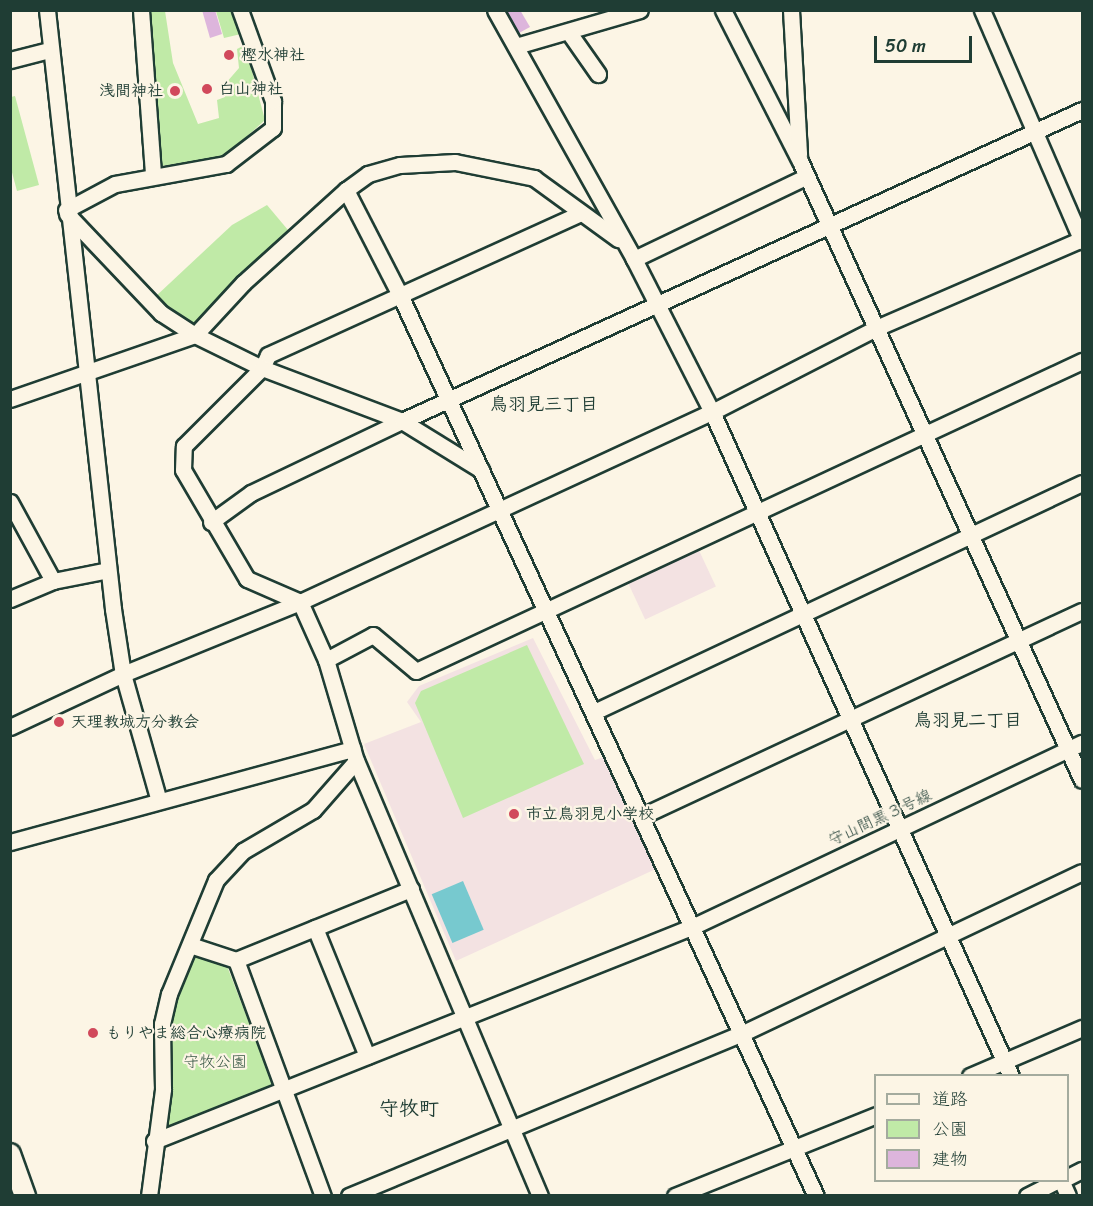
<!DOCTYPE html>
<html>
<head>
<meta charset="utf-8">
<style>
  body { margin:0 }
  #map { position:relative; width:1093px; height:1206px; overflow:hidden; background:#fcf5e5; font-family:Sriracha,"Klee One",sans-serif }
  div>[style] { position:absolute }
  [style*='--x'] { left:calc(var(--x)*1px); top:calc(var(--y)*1px); width:calc(var(--w)*1px); rotate:calc(var(--a)*1deg) }
  .built>* { inset:0; background:#f3e2e2; transform-origin:0 0 }
  .green>* { inset:0; background:#c0eaa7 }
  .water>* { inset:0; background:#77c9cf; transform-origin:0 0 }
  .building>* { inset:0; background:#ddb5dc }
  .roads { filter:drop-shadow(2px 0 #1f3d34) drop-shadow(-2px 0 #1f3d34) drop-shadow(0 2px #1f3d34) drop-shadow(0 -2px #1f3d34) }
  .minor>* { height:15px; margin:-7.5px; padding:0 7.5px; transform-origin:7.5px; border-radius:7.5px; background:#fcf5e5 }
  .major>* { height:20px; margin:-10px; padding:0 10px; transform-origin:10px; border-radius:10px; background:#fcf5e5 }
  .dots>* { width:16px; height:16px; translate:-50% -50%; box-sizing:border-box; border:3px solid #fcf5e5; border-radius:50% }
  span { translate:-50% -50%; white-space:nowrap; text-align:center; line-height:1.15; -webkit-text-stroke:4.5px #fcf5e5; paint-order:stroke }
  .poi-label { font-size:16px; color:#1f3d34; font-weight:700 }
  .left { translate:0 -50%; text-align:left }
  .right { translate:-100% -50%; text-align:right }
  .street-label { font-size:16px; color:#1f3d34 }
  .park-label { font-size:16px; color:#375745 }
  .neighbourhood-label { font-size:18px; color:#1f3d34; font-weight:700 }
  .quarter-label { font-size:20px; color:#1f3d34; font-weight:700 }
  .frame { position:absolute; inset:0; border:12px solid #1f3d34; pointer-events:none }
  .legend { position:absolute; left:874px; top:1074px; width:195px; height:108px; box-sizing:border-box; background:#fcf5e5; border:2px solid #a4ab9e; margin:0; padding:8px 10px; list-style:none; font-size:18px; color:#1f3d34 }
  .legend li { display:flex; align-items:center; gap:12px; height:30px }
  .legend b { width:30px; border:2px solid #a4ab9e }
  .scale { position:absolute; left:874px; top:36px; width:98px; height:27px; box-sizing:border-box; border:3px solid #1f3d34; border-top:0; padding-left:8px; font-size:18px; line-height:21px; white-space:nowrap; color:#1f3d34; -webkit-text-stroke:4px #fcf5e5; paint-order:stroke }
</style>
</head>
<body>
<div id="map">
  <div class="built">
    <div style="left:696px;top:544px;width:47px;height:78px;rotate:65deg"></div>
    <div style="clip-path:polygon(533px 638px,595px 760px,607px 756px,658px 868px,456px 961px,364px 744px,421px 722px,407px 702px,419px 686px)"></div>
  </div>
  <div class="green">
    <div style="clip-path:polygon(148px 11px,165px 11px,173px 63px,198px 124px,219px 118px,217px 100px,225px 97px,226px 83px,239px 68px,237px 49px,245px 45px,265px 120px,223px 158px,161px 166px)"></div>
    <div style="clip-path:polygon(216px 11px,233px 11px,241px 34px,224px 38px)"></div>
    <div style="clip-path:polygon(15px 96px,39px 185px,17px 191px,10px 165px,11px 97px)"></div>
    <div style="clip-path:polygon(267px 205px,288px 230px,196px 325px,155px 297px,232px 225px)"></div>
    <div style="clip-path:polygon(527px 645px,584px 764px,463px 818px,415px 703px,421px 691px)"></div>
    <div style="clip-path:polygon(195px 953px,227px 966px,272px 1082px,268px 1090px,170px 1131px,162px 1127px,170px 1006px)"></div>
  </div>
  <div class="water">
    <div style="left:463px;top:881px;width:53px;height:34px;rotate:67deg"></div>
  </div>
  <div class="building">
    <div style="clip-path:polygon(202px 10px,215px 10px,222px 34px,210px 38px)"></div>
    <div style="clip-path:polygon(506px 10px,520px 10px,530px 27px,519px 33px)"></div>
  </div>
  <div class="roads">
    <div class="minor">
      <div style="--x:47;--y:10;--w:603;--a:83.71"></div>
      <div style="--x:113;--y:609;--w:66;--a:81.3"></div>
      <div style="--x:123;--y:674;--w:132;--a:74.2"></div>
      <div style="--x:141;--y:10;--w:164;--a:85.8"></div>
      <div style="--x:495;--y:10;--w:285;--a:60.8"></div>
      <div style="--x:634;--y:259;--w:172;--a:63"></div>
      <div style="--x:712;--y:412;--w:728;--a:65.76"></div>
      <div style="--x:723;--y:10;--w:169;--a:63"></div>
      <div style="--x:800;--y:161;--w:680;--a:65.51"></div>
      <div style="--x:791;--y:10;--w:145;--a:86.8"></div>
      <div style="--x:982;--y:10;--w:252;--a:66.6"></div>
      <div style="--x:570;--y:34;--w:49;--a:55"></div>
      <div style="--x:516;--y:46;--w:129;--a:-16.2"></div>
      <div style="--x:10;--y:60;--w:40;--a:-14.4"></div>
      <div style="--x:346;--y:190;--w:118;--a:62.8"></div>
      <div style="--x:400;--y:295;--w:992;--a:65.22"></div>
      <div style="--x:66;--y:210;--w:55;--a:-28"></div>
      <div style="--x:115;--y:184;--w:113;--a:-10.2"></div>
      <div style="--x:226;--y:164;--w:59;--a:-37.5"></div>
      <div style="--x:273;--y:128;--w:27;--a:-90"></div>
      <div style="--x:273;--y:101;--w:97;--a:-109.9"></div>
      <div style="--x:67;--y:214;--w:137;--a:46.5"></div>
      <div style="--x:161;--y:313;--w:40;--a:32.9"></div>
      <div style="--x:195;--y:335;--w:75;--a:26.2"></div>
      <div style="--x:262;--y:368;--w:150;--a:20.7"></div>
      <div style="--x:402;--y:421;--w:93;--a:31.8"></div>
      <div style="--x:634;--y:259;--w:190;--a:-25.6"></div>
      <div style="--x:10;--y:399;--w:196;--a:-19.1"></div>
      <div style="--x:195;--y:335;--w:71;--a:-47.3"></div>
      <div style="--x:243;--y:283;--w:139;--a:-42.1"></div>
      <div style="--x:346;--y:190;--w:27;--a:-36"></div>
      <div style="--x:368;--y:174;--w:33;--a:-16"></div>
      <div style="--x:400;--y:165;--w:55;--a:-3.1"></div>
      <div style="--x:455;--y:162;--w:81;--a:11.4"></div>
      <div style="--x:534;--y:178;--w:104;--a:36"></div>
      <div style="--x:10;--y:502;--w:90;--a:61.4"></div>
      <div style="--x:211;--y:522;--w:49;--a:-35.9"></div>
      <div style="--x:251;--y:493;--w:167;--a:-25.5"></div>
      <div style="--x:402;--y:421;--w:748;--a:-24.58"></div>
      <div style="--x:10;--y:599;--w:47;--a:-22.7"></div>
      <div style="--x:53;--y:581;--w:56;--a:-11.3"></div>
      <div style="--x:326;--y:660;--w:53;--a:-28"></div>
      <div style="--x:373;--y:635;--w:56;--a:39.9"></div>
      <div style="--x:416;--y:671;--w:735;--a:-24.96"></div>
      <div style="--x:594;--y:712;--w:539;--a:-25.14"></div>
      <div style="--x:10;--y:727;--w:125;--a:-25.1"></div>
      <div style="--x:123;--y:674;--w:191;--a:-22.1"></div>
      <div style="--x:300;--y:602;--w:454;--a:-24.8"></div>
      <div style="--x:712;--y:412;--w:182;--a:-27.1"></div>
      <div style="--x:874;--y:329;--w:227;--a:-23.4"></div>
      <div style="--x:642;--y:816;--w:485;--a:-25"></div>
      <div style="--x:10;--y:842;--w:355;--a:-15.2"></div>
      <div style="--x:315;--y:928;--w:138;--a:67.9"></div>
      <div style="--x:190;--y:945;--w:48;--a:18.1"></div>
      <div style="--x:236;--y:960;--w:189;--a:-22.1"></div>
      <div style="--x:236;--y:960;--w:252;--a:69.8"></div>
      <div style="--x:970;--y:1076;--w:122;--a:-23.2"></div>
      <div style="--x:154;--y:1141;--w:581;--a:-21.71"></div>
      <div style="--x:694;--y:926;--w:429;--a:-25.3"></div>
      <div style="--x:1068;--y:1177;--w:16;--a:-27"></div>
      <div style="--x:1061;--y:1180;--w:17;--a:66"></div>
      <div style="--x:149;--y:1196;--w:108;--a:-82.5"></div>
      <div style="--x:163;--y:1089;--w:65;--a:-90.9"></div>
      <div style="--x:162;--y:1024;--w:31;--a:-77"></div>
      <div style="--x:169;--y:994;--w:123;--a:-67.6"></div>
      <div style="--x:216;--y:880;--w:40;--a:-47"></div>
      <div style="--x:243;--y:851;--w:81;--a:-30.4"></div>
      <div style="--x:313;--y:810;--w:65;--a:-48.7"></div>
      <div style="--x:349;--y:1196;--w:426;--a:-22.5"></div>
      <div style="--x:743;--y:1033;--w:375;--a:-25.4"></div>
      <div style="--x:540;--y:1196;--w:472;--a:-112.9"></div>
      <div style="--x:356;--y:761;--w:105;--a:-106.5"></div>
      <div style="--x:326;--y:660;--w:64;--a:-114.1"></div>
      <div style="--x:300;--y:602;--w:58;--a:-156.5"></div>
      <div style="--x:247;--y:579;--w:126;--a:-120.4"></div>
      <div style="--x:183;--y:470;--w:24;--a:-88"></div>
      <div style="--x:184;--y:446;--w:110;--a:-45"></div>
      <div style="--x:262;--y:368;--w:14;--a:-65"></div>
      <div style="--x:268;--y:355;--w:341;--a:-24.4"></div>
      <div style="--x:675;--y:1196;--w:217;--a:-21.9"></div>
      <div style="--x:1027;--y:1196;--w:36;--a:-27"></div>
    </div>
    <div class="major">
      <div style="--x:10;--y:1154;--w:45;--a:70.3"></div>
    </div>
  </div>
  <div class="dots">
    <div style="left:229px;top:55px;background:#d1495b"></div>
    <div style="left:207px;top:89px;background:#d1495b"></div>
    <div style="left:175px;top:91px;background:#d1495b"></div>
    <div style="left:59px;top:722px;background:#d1495b"></div>
    <div style="left:514px;top:814px;background:#d1495b"></div>
    <div style="left:93px;top:1033px;background:#d1495b"></div>
  </div>
  <div class="poi-label">
    <span class="left" style="left:241px;top:55px">樫水神社</span>
    <span class="left" style="left:219px;top:89px">白山神社</span>
    <span class="right" style="left:163px;top:91px">浅間神社</span>
    <span class="left" style="left:71px;top:722px">天理教城方分教会</span>
    <span class="left" style="left:526px;top:814px">市立鳥羽見小学校</span>
    <span class="left" style="left:106px;top:1033px">もりやま総合心療病院</span>
  </div>
  <div class="street-label">
    <span style="left:880px;top:818px;rotate:-25deg">守山間黒３号線</span>
  </div>
  <div class="park-label">
    <span style="left:215px;top:1062px">守牧公園</span>
  </div>
  <div class="neighbourhood-label">
    <span style="left:544px;top:404px">鳥羽見三丁目</span>
    <span style="left:968px;top:720px">鳥羽見二丁目</span>
  </div>
  <div class="quarter-label">
    <span style="left:409px;top:1108px">守牧町</span>
  </div>
  <div class="frame"></div>
  <ul class="legend">
  <li><b style="height:8px;background:#fcf5e5"></b>道路</li>
  <li><b style="height:16px;background:#c0eaa7"></b>公園</li>
  <li><b style="height:16px;background:#ddb5dc"></b>建物</li>
  </ul>
  <div class="scale">50 m</div>
</div>
</body>
</html>
